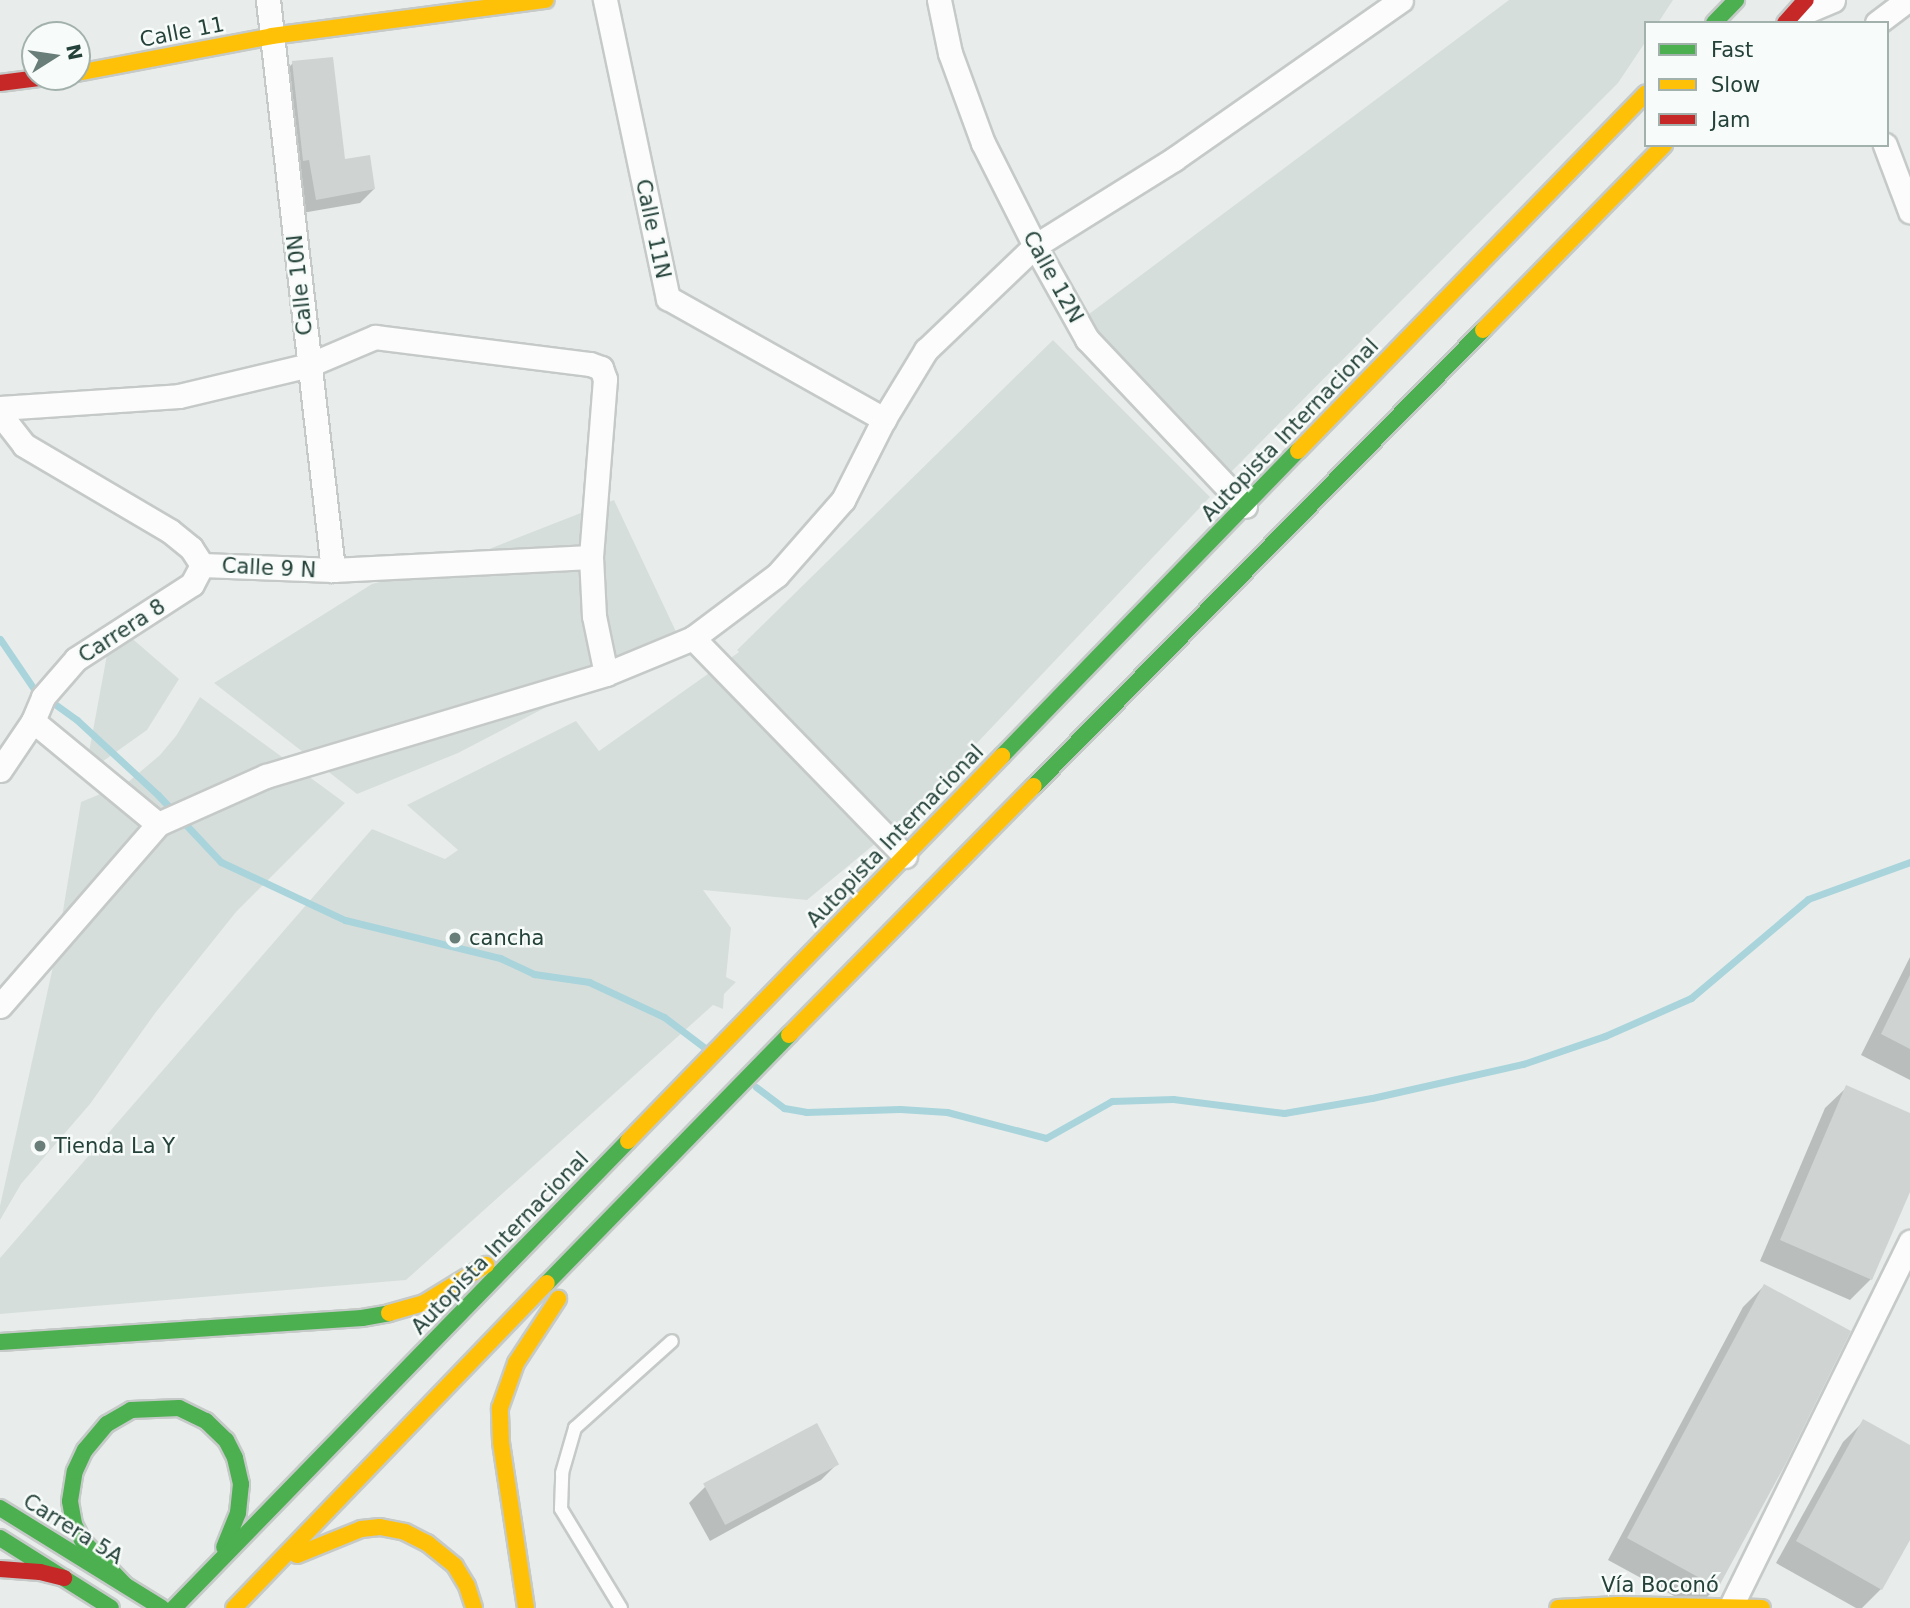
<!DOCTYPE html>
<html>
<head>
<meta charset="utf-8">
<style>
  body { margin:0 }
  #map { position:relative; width:1910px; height:1608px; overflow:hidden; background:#e8edeb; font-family:"DejaVu Sans",sans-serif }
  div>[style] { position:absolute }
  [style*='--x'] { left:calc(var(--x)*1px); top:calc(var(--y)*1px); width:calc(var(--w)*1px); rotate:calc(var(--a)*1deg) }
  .built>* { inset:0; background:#d6dedb }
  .shadow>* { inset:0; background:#0003 }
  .stream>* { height:7px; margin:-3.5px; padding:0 3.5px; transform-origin:3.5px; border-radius:3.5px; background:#a9d4db }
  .building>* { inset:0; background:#cfd4d2; transform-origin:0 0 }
  .roads { filter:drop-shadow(2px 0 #c5cac8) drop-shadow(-2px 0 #c5cac8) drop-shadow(0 2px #c5cac8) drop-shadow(0 -2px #c5cac8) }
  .lane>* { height:12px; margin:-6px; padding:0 6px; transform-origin:6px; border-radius:6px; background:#fcfcfc }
  .street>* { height:23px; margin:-11.5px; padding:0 11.5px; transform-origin:11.5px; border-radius:11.5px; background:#fcfcfc }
  .fast>* { height:16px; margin:-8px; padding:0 8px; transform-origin:8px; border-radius:8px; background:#4caf50 }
  .slow>* { height:16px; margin:-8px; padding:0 8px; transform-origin:8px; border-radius:8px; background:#ffc107 }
  .jam>* { height:16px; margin:-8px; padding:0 8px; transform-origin:8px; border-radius:8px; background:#c62828 }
  .dots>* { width:19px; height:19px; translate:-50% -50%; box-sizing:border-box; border:4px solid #f7fbf9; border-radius:50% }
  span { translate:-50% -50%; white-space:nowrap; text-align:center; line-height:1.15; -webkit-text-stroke:5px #f7fbf9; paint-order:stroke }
  .street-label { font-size:21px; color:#24423a }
  .poi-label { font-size:21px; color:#24423a }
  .left { translate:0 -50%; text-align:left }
  .legend { position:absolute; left:1644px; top:21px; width:245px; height:126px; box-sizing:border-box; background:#f7fbf9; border:2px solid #a3b1ad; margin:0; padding:9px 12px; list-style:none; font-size:21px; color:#24423a }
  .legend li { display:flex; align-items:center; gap:14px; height:35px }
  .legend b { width:35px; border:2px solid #a3b1ad }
  .north { position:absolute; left:21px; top:21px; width:70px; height:70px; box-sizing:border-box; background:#f7fbf9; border:2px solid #a3b1ad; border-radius:50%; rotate:78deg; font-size:19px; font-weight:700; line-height:28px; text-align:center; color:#24423a }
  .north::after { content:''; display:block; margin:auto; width:24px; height:32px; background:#697e78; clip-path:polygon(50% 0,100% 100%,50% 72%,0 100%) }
</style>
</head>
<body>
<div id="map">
  <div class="built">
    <div style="clip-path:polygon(1509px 0,1673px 0,1658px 23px,1646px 23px,1646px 41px,1618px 83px,1227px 476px,1077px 323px)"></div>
    <div style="clip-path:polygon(1053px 340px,1210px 497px,905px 819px,807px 900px,703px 890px,731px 928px,726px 977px,736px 982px,724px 994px,723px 1009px,713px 1005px,406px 1280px,0 1314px,0 1258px,372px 829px,445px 859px,458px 850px,407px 805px,576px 721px,599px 751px,739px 652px,737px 650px)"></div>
    <div style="clip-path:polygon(614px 500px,679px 638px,458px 753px,357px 794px,214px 683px,372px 584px,456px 562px)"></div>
    <div style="clip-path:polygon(113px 622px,179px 679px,147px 730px,85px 774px)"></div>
    <div style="clip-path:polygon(200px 697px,345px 803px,236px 912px,156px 1012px,90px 1104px,21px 1184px,0 1220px,0 1206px,56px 953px,81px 802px,127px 783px,160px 755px,176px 736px)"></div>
  </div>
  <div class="shadow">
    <div style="clip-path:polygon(293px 63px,344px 161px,374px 189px,360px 203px,302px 213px,279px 77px)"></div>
    <div style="clip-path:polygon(1910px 957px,1910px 1080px,1861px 1055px)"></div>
    <div style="clip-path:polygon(1847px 1087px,1910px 1115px,1910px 1187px,1871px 1279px,1850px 1300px,1760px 1261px,1825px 1108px)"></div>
    <div style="clip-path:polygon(1764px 1286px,1717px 1587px,1696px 1608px,1608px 1560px,1743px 1307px)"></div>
    <div style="clip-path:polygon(1864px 1421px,1910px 1447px,1910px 1536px,1881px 1589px,1862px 1608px,1856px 1608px,1776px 1563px,1843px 1442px)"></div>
    <div style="clip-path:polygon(816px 1426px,837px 1464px,821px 1480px,710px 1541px,689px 1503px,705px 1487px)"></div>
  </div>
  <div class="stream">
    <div style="--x:0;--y:639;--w:60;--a:55.8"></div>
    <div style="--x:34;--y:689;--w:53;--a:35.8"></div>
    <div style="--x:77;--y:720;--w:110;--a:42.8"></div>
    <div style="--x:158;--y:795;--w:92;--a:46.8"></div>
    <div style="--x:221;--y:862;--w:137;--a:25.1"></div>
    <div style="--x:345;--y:920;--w:160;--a:13.8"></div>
    <div style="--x:500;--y:958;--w:38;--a:25"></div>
    <div style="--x:534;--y:974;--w:56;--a:8.3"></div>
    <div style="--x:589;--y:982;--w:83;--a:25"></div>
    <div style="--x:664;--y:1017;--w:51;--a:37.1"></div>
    <div style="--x:756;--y:1087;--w:35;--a:37"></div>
    <div style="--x:784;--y:1108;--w:22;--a:10"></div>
    <div style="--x:806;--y:1112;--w:94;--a:-1.8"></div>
    <div style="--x:900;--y:1109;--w:47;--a:3.7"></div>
    <div style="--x:947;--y:1112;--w:102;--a:14.7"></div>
    <div style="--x:1046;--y:1138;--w:76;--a:-29.3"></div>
    <div style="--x:1112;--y:1101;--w:61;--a:-1.9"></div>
    <div style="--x:1173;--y:1099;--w:112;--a:7.2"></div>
    <div style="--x:1284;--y:1113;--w:89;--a:-9.7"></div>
    <div style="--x:1372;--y:1098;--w:155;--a:-12.7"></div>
    <div style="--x:1523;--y:1064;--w:87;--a:-18.9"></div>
    <div style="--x:1605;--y:1036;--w:94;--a:-23.8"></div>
    <div style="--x:1691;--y:998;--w:153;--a:-40.2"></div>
    <div style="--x:1808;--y:899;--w:109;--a:-19.9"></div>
  </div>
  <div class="building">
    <div style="clip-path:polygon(333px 57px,345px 159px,370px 155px,375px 189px,316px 200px,309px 160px,303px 161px,292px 61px)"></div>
    <div style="clip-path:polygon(1910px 975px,1910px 1049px,1881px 1034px)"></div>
    <div style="clip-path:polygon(1846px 1085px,1910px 1113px,1910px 1192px,1872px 1280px,1780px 1240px)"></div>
    <div style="clip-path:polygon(1764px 1284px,1851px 1331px,1786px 1463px,1718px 1588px,1627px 1538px)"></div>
    <div style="clip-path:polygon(1863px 1419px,1910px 1445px,1910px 1540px,1882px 1590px,1796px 1541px)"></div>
    <div style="left:817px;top:1423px;width:47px;height:129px;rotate:62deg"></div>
  </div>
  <div class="roads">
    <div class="lane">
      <div style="--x:621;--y:1608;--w:116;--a:-121.2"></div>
      <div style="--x:561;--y:1509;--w:36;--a:-88"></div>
      <div style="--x:562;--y:1473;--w:47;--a:-73.9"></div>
      <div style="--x:575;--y:1428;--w:130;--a:-41.9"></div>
    </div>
    <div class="street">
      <div style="--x:268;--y:0;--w:574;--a:83.49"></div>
      <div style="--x:605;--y:0;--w:305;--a:78.1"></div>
      <div style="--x:668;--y:298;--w:248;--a:29.3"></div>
      <div style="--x:939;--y:0;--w:54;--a:78.3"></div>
      <div style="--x:950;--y:53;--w:96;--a:69.9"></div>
      <div style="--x:983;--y:143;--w:115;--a:63.2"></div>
      <div style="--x:1035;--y:246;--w:107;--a:60.8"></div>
      <div style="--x:1087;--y:339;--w:230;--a:46.6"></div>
      <div style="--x:1798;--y:15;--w:38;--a:-23"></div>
      <div style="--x:1877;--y:23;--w:39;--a:-37"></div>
      <div style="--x:1885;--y:145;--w:71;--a:69.3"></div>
      <div style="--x:0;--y:408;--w:179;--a:-3.8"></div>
      <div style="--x:179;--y:396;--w:134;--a:-13.4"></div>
      <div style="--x:309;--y:365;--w:72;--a:-23"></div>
      <div style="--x:375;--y:337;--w:217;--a:7.2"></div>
      <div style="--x:590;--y:364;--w:12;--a:20"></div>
      <div style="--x:601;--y:368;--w:12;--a:70"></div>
      <div style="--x:605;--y:379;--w:179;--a:94.5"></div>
      <div style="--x:591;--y:557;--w:59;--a:87.1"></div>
      <div style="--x:594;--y:616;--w:59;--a:78.3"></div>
      <div style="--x:0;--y:414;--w:39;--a:52"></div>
      <div style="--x:24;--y:445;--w:169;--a:30.5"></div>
      <div style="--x:170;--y:531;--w:27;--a:39"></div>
      <div style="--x:191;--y:548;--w:20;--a:57"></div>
      <div style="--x:202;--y:565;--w:131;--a:2.2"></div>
      <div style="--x:333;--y:570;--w:258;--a:-2.9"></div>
      <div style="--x:693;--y:638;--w:304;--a:45.8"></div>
      <div style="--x:33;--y:721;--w:162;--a:39.5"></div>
      <div style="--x:0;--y:770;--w:59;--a:-56"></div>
      <div style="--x:33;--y:721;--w:26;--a:-67"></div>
      <div style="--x:43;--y:697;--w:50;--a:-49"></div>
      <div style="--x:76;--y:659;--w:138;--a:-32.9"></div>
      <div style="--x:192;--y:584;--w:21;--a:-62"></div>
      <div style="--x:0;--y:1006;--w:241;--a:-49"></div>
      <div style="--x:158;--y:824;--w:118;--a:-24"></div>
      <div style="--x:266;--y:776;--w:355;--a:-16.7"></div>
      <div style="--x:606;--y:674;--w:94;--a:-22.5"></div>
      <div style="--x:693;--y:638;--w:105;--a:-36.9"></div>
      <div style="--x:777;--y:575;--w:100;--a:-48.7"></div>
      <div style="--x:843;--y:500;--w:91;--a:-63.2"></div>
      <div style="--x:884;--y:419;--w:81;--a:-58.7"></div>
      <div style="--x:926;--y:350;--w:151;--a:-43.7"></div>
      <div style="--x:1035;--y:246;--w:164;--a:-32"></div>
      <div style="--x:1174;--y:159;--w:277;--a:-35"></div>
      <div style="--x:1731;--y:1606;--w:406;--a:-63.8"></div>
    </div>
    <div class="fast">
      <div style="--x:1714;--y:23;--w:32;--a:-46"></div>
      <div style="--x:1002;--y:756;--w:425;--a:-45.9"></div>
      <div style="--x:1034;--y:786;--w:640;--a:-45.44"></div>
      <div style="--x:547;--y:1283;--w:347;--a:-45.7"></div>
      <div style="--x:0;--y:1342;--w:363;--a:-3.8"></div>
      <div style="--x:362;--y:1318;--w:27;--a:-10"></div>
      <div style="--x:0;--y:1508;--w:190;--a:31.7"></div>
      <div style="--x:0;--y:1538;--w:131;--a:32.2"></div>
      <div style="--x:125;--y:1585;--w:62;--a:-133.7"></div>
      <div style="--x:82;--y:1540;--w:18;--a:-117"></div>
      <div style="--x:74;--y:1524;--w:23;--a:-100"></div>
      <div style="--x:70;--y:1501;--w:30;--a:-81"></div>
      <div style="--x:75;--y:1471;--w:23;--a:-65"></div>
      <div style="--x:85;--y:1450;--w:34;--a:-50"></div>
      <div style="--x:107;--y:1424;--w:28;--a:-30"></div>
      <div style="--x:131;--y:1410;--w:48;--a:-2.4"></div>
      <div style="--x:179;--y:1408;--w:30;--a:26"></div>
      <div style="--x:206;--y:1421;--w:28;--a:44"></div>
      <div style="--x:226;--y:1440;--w:20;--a:63"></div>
      <div style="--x:235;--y:1458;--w:27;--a:77"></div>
      <div style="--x:241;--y:1484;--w:29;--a:96"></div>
      <div style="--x:238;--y:1513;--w:37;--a:112"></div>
      <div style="--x:174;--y:1608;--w:651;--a:-45.81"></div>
    </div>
    <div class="slow">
      <div style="--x:77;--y:73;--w:198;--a:-10.7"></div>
      <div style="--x:272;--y:36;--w:276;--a:-7.5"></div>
      <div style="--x:1483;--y:330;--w:259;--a:-45.6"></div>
      <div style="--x:1298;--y:451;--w:499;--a:-45.8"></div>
      <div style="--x:789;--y:1035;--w:349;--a:-45.5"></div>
      <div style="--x:628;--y:1141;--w:537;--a:-45.83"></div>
      <div style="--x:389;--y:1313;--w:36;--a:-16"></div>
      <div style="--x:424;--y:1303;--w:73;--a:-31.5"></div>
      <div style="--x:297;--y:1555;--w:69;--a:-22.1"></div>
      <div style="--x:361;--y:1529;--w:19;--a:-6"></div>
      <div style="--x:380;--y:1527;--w:25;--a:11"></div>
      <div style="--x:405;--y:1532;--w:25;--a:27"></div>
      <div style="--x:427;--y:1543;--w:36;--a:39"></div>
      <div style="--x:455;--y:1566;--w:23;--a:59"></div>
      <div style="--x:467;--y:1586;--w:23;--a:72"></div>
      <div style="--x:234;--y:1608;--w:451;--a:-46.1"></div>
      <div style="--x:526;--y:1608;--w:168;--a:-98.6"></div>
      <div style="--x:501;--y:1442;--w:34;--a:-92"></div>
      <div style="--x:500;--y:1408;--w:48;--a:-70.4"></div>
      <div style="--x:516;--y:1363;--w:77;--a:-56.7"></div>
      <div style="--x:1558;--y:1608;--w:60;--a:-2.9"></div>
      <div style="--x:1618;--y:1605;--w:144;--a:1.2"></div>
    </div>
    <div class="jam">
      <div style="--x:1785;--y:23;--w:31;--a:-48"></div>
      <div style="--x:0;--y:83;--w:47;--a:-7.3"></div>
      <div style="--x:0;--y:1569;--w:40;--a:4.3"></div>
      <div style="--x:40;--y:1572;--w:25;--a:14"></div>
    </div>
  </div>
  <div class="dots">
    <div style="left:455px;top:938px;background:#697e78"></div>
    <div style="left:40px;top:1146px;background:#697e78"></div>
  </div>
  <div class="street-label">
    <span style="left:182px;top:32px;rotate:-11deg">Calle 11</span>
    <span style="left:653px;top:229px;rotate:78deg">Calle 11N</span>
    <span style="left:1053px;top:277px;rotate:61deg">Calle 12N</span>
    <span style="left:300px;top:285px;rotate:-96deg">Calle 10N</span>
    <span style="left:1290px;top:430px;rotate:-46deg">Autopista Internacional</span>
    <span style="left:269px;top:568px;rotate:3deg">Calle 9 N</span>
    <span style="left:122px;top:631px;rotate:-33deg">Carrera 8</span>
    <span style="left:895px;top:836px;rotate:-46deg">Autopista Internacional</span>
    <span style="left:500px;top:1243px;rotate:-46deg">Autopista Internacional</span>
    <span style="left:73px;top:1529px;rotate:32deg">Carrera 5A</span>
    <span style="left:1660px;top:1585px">Vía Boconó</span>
  </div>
  <div class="poi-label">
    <span class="left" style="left:469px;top:938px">cancha</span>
    <span class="left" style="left:54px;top:1146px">Tienda La Y</span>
  </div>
  <ul class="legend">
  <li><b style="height:9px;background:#4caf50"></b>Fast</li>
  <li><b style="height:9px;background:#ffc107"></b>Slow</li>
  <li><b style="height:9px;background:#c62828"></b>Jam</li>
  </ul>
  <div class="north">N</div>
</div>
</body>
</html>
